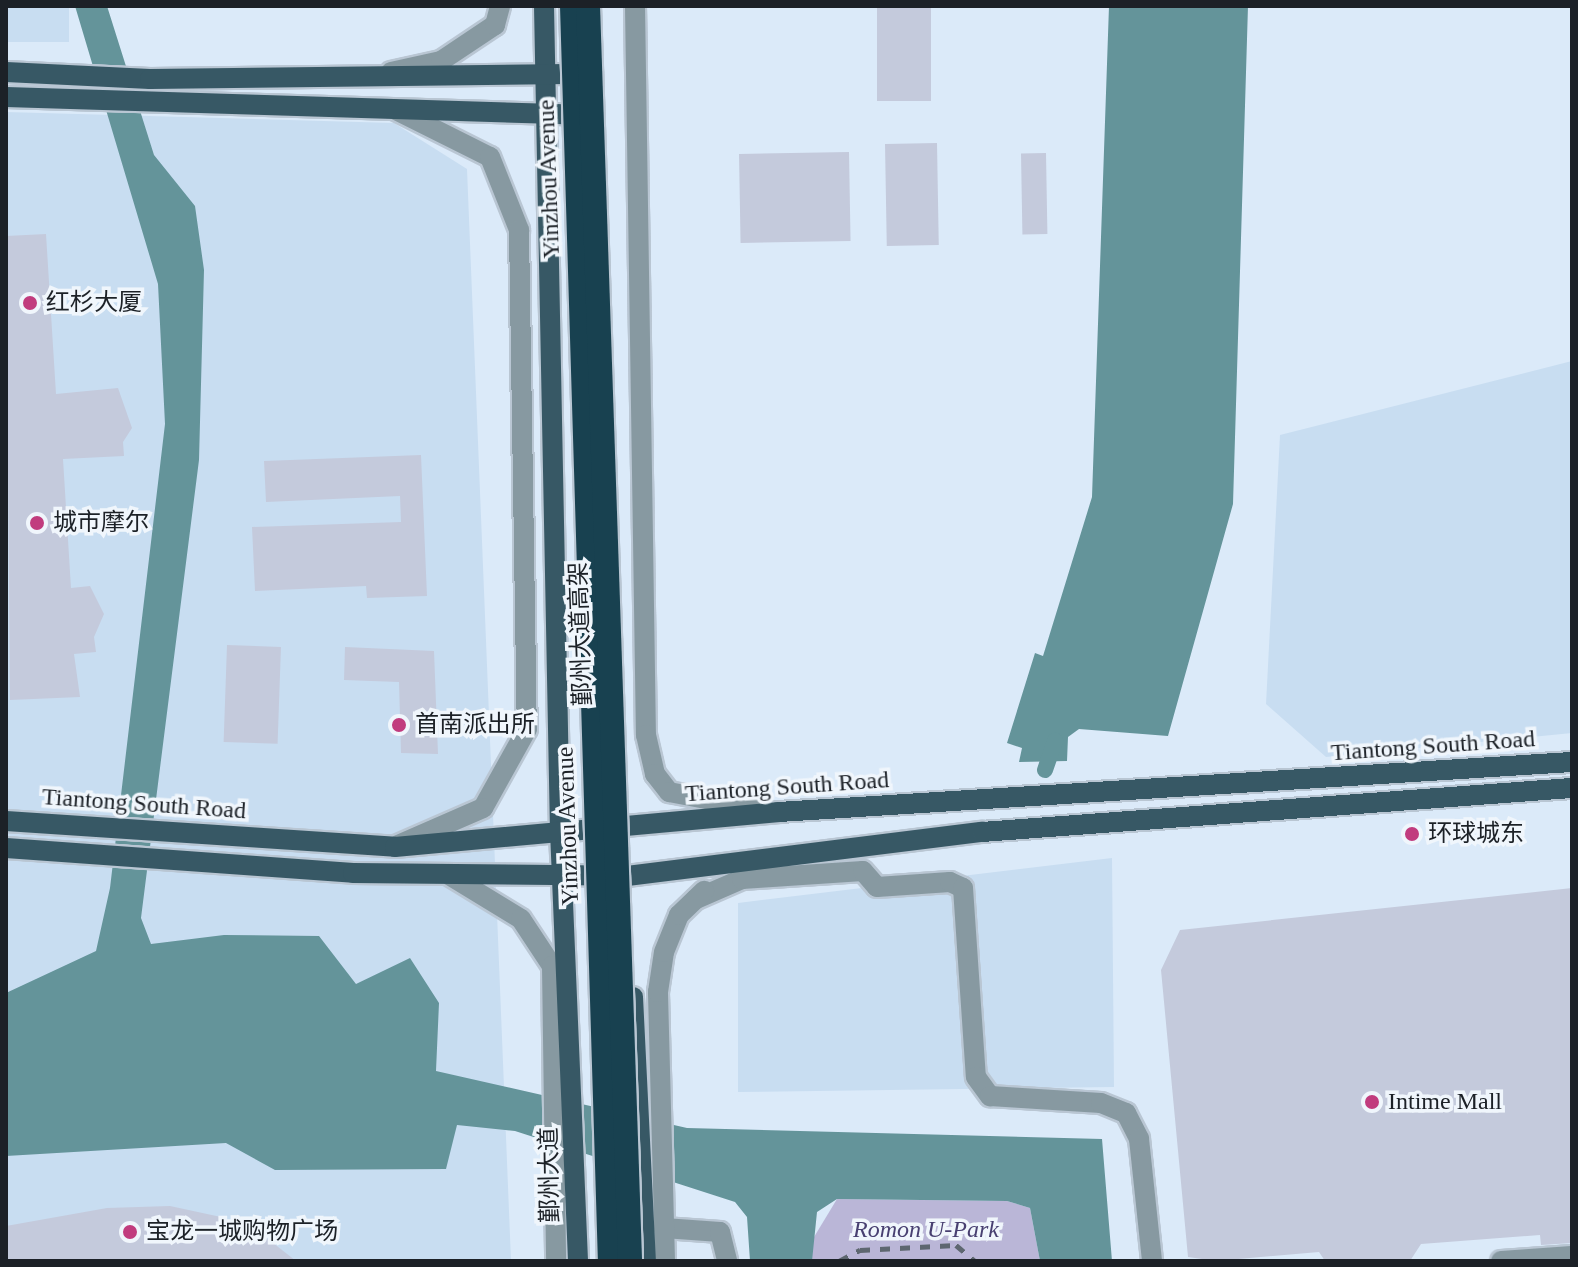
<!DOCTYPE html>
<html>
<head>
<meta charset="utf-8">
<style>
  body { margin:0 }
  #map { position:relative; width:1578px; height:1267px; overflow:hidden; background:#dbeaf9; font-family:"Times New Roman","Noto Sans SC",serif }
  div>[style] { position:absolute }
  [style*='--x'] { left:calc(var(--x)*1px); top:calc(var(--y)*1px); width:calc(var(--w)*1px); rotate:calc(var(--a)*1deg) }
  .built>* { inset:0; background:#c8ddf1; transform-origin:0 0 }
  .green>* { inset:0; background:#bab6d7 }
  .water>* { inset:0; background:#64949a }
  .canal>* { height:16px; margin:-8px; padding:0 8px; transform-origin:8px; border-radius:8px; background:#64949a }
  .building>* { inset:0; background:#c4cadc; transform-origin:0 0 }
  .roads { filter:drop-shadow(2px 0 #b9c6d3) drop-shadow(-2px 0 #b9c6d3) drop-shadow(0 2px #b9c6d3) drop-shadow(0 -2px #b9c6d3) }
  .minor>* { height:20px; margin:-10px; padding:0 10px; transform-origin:10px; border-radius:10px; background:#8799a1 }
  .major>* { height:20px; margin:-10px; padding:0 10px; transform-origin:10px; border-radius:10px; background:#375865 }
  .rail>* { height:5px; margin-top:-2.5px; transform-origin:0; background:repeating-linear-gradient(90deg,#5e6770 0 10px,transparent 0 20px) }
  .bridges { filter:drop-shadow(2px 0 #b9c6d3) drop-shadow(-2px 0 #b9c6d3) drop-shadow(0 2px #b9c6d3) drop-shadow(0 -2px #b9c6d3) }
  .highway-bridge>* { height:24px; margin:-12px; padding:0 12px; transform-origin:12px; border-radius:12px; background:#184150 }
  .dots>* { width:22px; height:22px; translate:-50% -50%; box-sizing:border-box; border:4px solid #f0f6fc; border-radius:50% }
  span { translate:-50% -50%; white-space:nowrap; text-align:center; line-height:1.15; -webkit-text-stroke:7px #f0f6fc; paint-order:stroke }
  .street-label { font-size:24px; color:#1c2127 }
  .poi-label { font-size:24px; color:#1c2127 }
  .left { translate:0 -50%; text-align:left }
  .park-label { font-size:24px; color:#484071; font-style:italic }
  .frame { position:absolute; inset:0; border:8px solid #1c2127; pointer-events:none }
</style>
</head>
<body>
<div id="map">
  <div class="built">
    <div style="left:6px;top:6px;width:63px;height:36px"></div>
    <div style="clip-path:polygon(6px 112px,394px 123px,467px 169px,511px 1261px,6px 1261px)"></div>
    <div style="clip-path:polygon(1572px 361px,1572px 733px,1326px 757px,1266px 704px,1280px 435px)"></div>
    <div style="clip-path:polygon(1112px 858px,1114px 1087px,738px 1092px,738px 903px)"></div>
  </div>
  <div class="green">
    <div style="clip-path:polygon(837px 1199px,1007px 1201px,1030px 1208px,1040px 1261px,812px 1261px,811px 1242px)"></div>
  </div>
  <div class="water">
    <div style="clip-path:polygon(75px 6px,107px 6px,154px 155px,195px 206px,204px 270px,199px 460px,141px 918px,151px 944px,224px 935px,319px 936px,356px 984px,410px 958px,439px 1003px,436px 1071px,687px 1128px,1102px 1139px,1112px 1261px,1040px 1261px,1030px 1208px,1007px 1201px,837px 1199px,817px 1212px,812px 1261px,750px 1261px,747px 1217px,735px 1202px,515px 1131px,457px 1125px,446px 1169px,275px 1170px,226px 1143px,6px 1156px,6px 993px,96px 951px,110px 888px,165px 424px,158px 284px)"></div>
    <div style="clip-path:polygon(1109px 6px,1248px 6px,1233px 504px,1168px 736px,1079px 729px,1068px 737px,1067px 761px,1019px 762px,1022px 748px,1007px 743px,1035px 653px,1043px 656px,1092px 497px)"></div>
  </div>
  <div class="canal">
    <div style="--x:1045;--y:770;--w:31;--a:-71"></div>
  </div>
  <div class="building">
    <div style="left:877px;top:6px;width:54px;height:95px"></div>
    <div style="left:937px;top:143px;width:102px;height:52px;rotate:89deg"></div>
    <div style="left:849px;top:152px;width:89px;height:110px;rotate:89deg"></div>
    <div style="left:1046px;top:153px;width:81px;height:25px;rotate:89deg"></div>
    <div style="clip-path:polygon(46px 234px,56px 394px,118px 388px,132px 428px,123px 442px,124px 456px,63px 459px,71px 588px,90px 586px,104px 614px,94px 637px,96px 652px,74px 654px,80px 697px,10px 700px,6px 236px)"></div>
    <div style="clip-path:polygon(421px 455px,427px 596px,367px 598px,366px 586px,255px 591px,252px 527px,401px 522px,400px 496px,266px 502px,264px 461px)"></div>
    <div style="left:227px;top:645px;width:54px;height:97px;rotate:2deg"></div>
    <div style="clip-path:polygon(345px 647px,434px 651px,438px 754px,401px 753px,399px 682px,344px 680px)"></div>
    <div style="clip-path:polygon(1572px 888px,1572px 1243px,1541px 1245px,1540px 1235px,1421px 1244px,1410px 1261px,1325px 1261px,1319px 1252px,1216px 1261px,1188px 1257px,1161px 970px,1180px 930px)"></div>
    <div style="clip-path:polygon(170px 1206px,221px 1217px,268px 1239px,296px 1261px,6px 1261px,6px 1226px,107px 1208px)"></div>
  </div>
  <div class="roads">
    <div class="minor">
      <div style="--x:635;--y:6;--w:729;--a:89.14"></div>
      <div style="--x:646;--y:735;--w:40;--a:77"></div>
      <div style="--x:655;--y:774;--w:23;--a:52"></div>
      <div style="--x:669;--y:792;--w:96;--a:10.8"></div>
      <div style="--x:391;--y:72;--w:51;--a:-12.4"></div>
      <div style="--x:441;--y:61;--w:65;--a:-33.7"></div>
      <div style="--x:495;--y:25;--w:20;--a:-75"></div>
      <div style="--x:394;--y:109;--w:107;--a:26.6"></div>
      <div style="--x:490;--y:157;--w:79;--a:68.3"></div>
      <div style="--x:519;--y:230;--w:499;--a:89.1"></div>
      <div style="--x:527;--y:729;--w:90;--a:119.1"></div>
      <div style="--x:483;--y:808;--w:93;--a:156.5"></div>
      <div style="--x:449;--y:875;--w:84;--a:31.4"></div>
      <div style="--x:521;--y:919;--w:56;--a:56.6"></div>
      <div style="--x:552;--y:966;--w:295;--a:89.2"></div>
      <div style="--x:696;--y:899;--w:50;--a:-23.5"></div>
      <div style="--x:742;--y:879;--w:121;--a:-3.8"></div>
      <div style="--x:863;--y:871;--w:21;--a:49"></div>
      <div style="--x:877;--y:887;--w:73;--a:-3.9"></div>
      <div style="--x:950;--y:882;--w:14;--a:25"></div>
      <div style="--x:963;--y:888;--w:189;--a:86.1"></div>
      <div style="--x:976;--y:1077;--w:24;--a:54"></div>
      <div style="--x:990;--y:1096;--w:111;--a:3.6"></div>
      <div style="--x:1101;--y:1103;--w:27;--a:22"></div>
      <div style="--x:1126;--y:1113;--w:29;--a:63"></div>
      <div style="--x:1139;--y:1139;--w:123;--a:83.9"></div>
      <div style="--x:664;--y:1228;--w:56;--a:4.1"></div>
      <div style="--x:720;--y:1232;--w:30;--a:76"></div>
      <div style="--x:665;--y:1261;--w:269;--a:-91.5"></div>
      <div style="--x:658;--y:992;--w:40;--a:-81.5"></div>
      <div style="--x:664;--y:952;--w:40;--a:-68"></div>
      <div style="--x:679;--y:915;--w:35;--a:-44"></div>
      <div style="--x:1501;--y:1261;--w:71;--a:-4"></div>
    </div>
    <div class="major">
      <div style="--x:544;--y:6;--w:825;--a:88.89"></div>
      <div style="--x:560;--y:831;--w:430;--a:87.6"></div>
      <div style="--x:6;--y:72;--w:144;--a:2.8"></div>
      <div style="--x:150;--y:79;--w:439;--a:-0.7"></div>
      <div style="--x:6;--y:97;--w:584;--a:1.77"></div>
      <div style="--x:6;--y:821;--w:390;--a:3.8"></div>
      <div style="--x:395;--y:847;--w:386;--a:-5.2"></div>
      <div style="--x:779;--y:812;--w:795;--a:-3.61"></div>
      <div style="--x:6;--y:848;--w:348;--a:4.1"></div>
      <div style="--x:353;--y:873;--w:274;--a:0.6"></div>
      <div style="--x:627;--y:876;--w:358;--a:-7.1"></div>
      <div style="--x:982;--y:832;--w:592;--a:-4.27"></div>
      <div style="--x:633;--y:997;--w:264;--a:87.2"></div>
    </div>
  </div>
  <div class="rail">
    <div style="--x:839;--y:1261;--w:24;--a:-28"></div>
    <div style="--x:860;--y:1250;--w:96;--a:-3"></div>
    <div style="--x:956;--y:1245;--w:25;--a:40"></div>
  </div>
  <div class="bridges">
    <div class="highway-bridge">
      <div style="--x:572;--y:6;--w:1256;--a:88.27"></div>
      <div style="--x:588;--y:6;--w:1256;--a:88.08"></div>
    </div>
  </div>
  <div class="dots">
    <div style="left:30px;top:303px;background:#c13c7e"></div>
    <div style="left:37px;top:523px;background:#c13c7e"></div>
    <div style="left:399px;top:725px;background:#c13c7e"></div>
    <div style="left:1412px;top:834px;background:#c13c7e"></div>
    <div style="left:1372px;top:1102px;background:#c13c7e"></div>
    <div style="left:130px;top:1232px;background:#c13c7e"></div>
  </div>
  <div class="street-label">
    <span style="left:549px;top:179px;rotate:-92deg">Yinzhou Avenue</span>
    <span style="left:581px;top:634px;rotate:-92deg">鄞州大道高架</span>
    <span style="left:1433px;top:746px;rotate:-4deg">Tiantong South Road</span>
    <span style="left:787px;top:787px;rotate:-4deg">Tiantong South Road</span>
    <span style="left:144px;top:804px;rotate:4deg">Tiantong South Road</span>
    <span style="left:568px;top:826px;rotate:-92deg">Yinzhou Avenue</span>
    <span style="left:550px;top:1175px;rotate:-91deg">鄞州大道</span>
  </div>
  <div class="poi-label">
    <span class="left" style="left:46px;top:303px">红杉大厦</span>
    <span class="left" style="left:53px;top:523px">城市摩尔</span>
    <span class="left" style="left:415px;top:725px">首南派出所</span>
    <span class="left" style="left:1428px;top:834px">环球城东</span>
    <span class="left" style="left:1388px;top:1102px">Intime Mall</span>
    <span class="left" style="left:146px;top:1232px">宝龙一城购物广场</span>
  </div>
  <div class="park-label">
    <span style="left:926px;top:1230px">Romon U-Park</span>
  </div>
  <div class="frame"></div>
</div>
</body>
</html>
